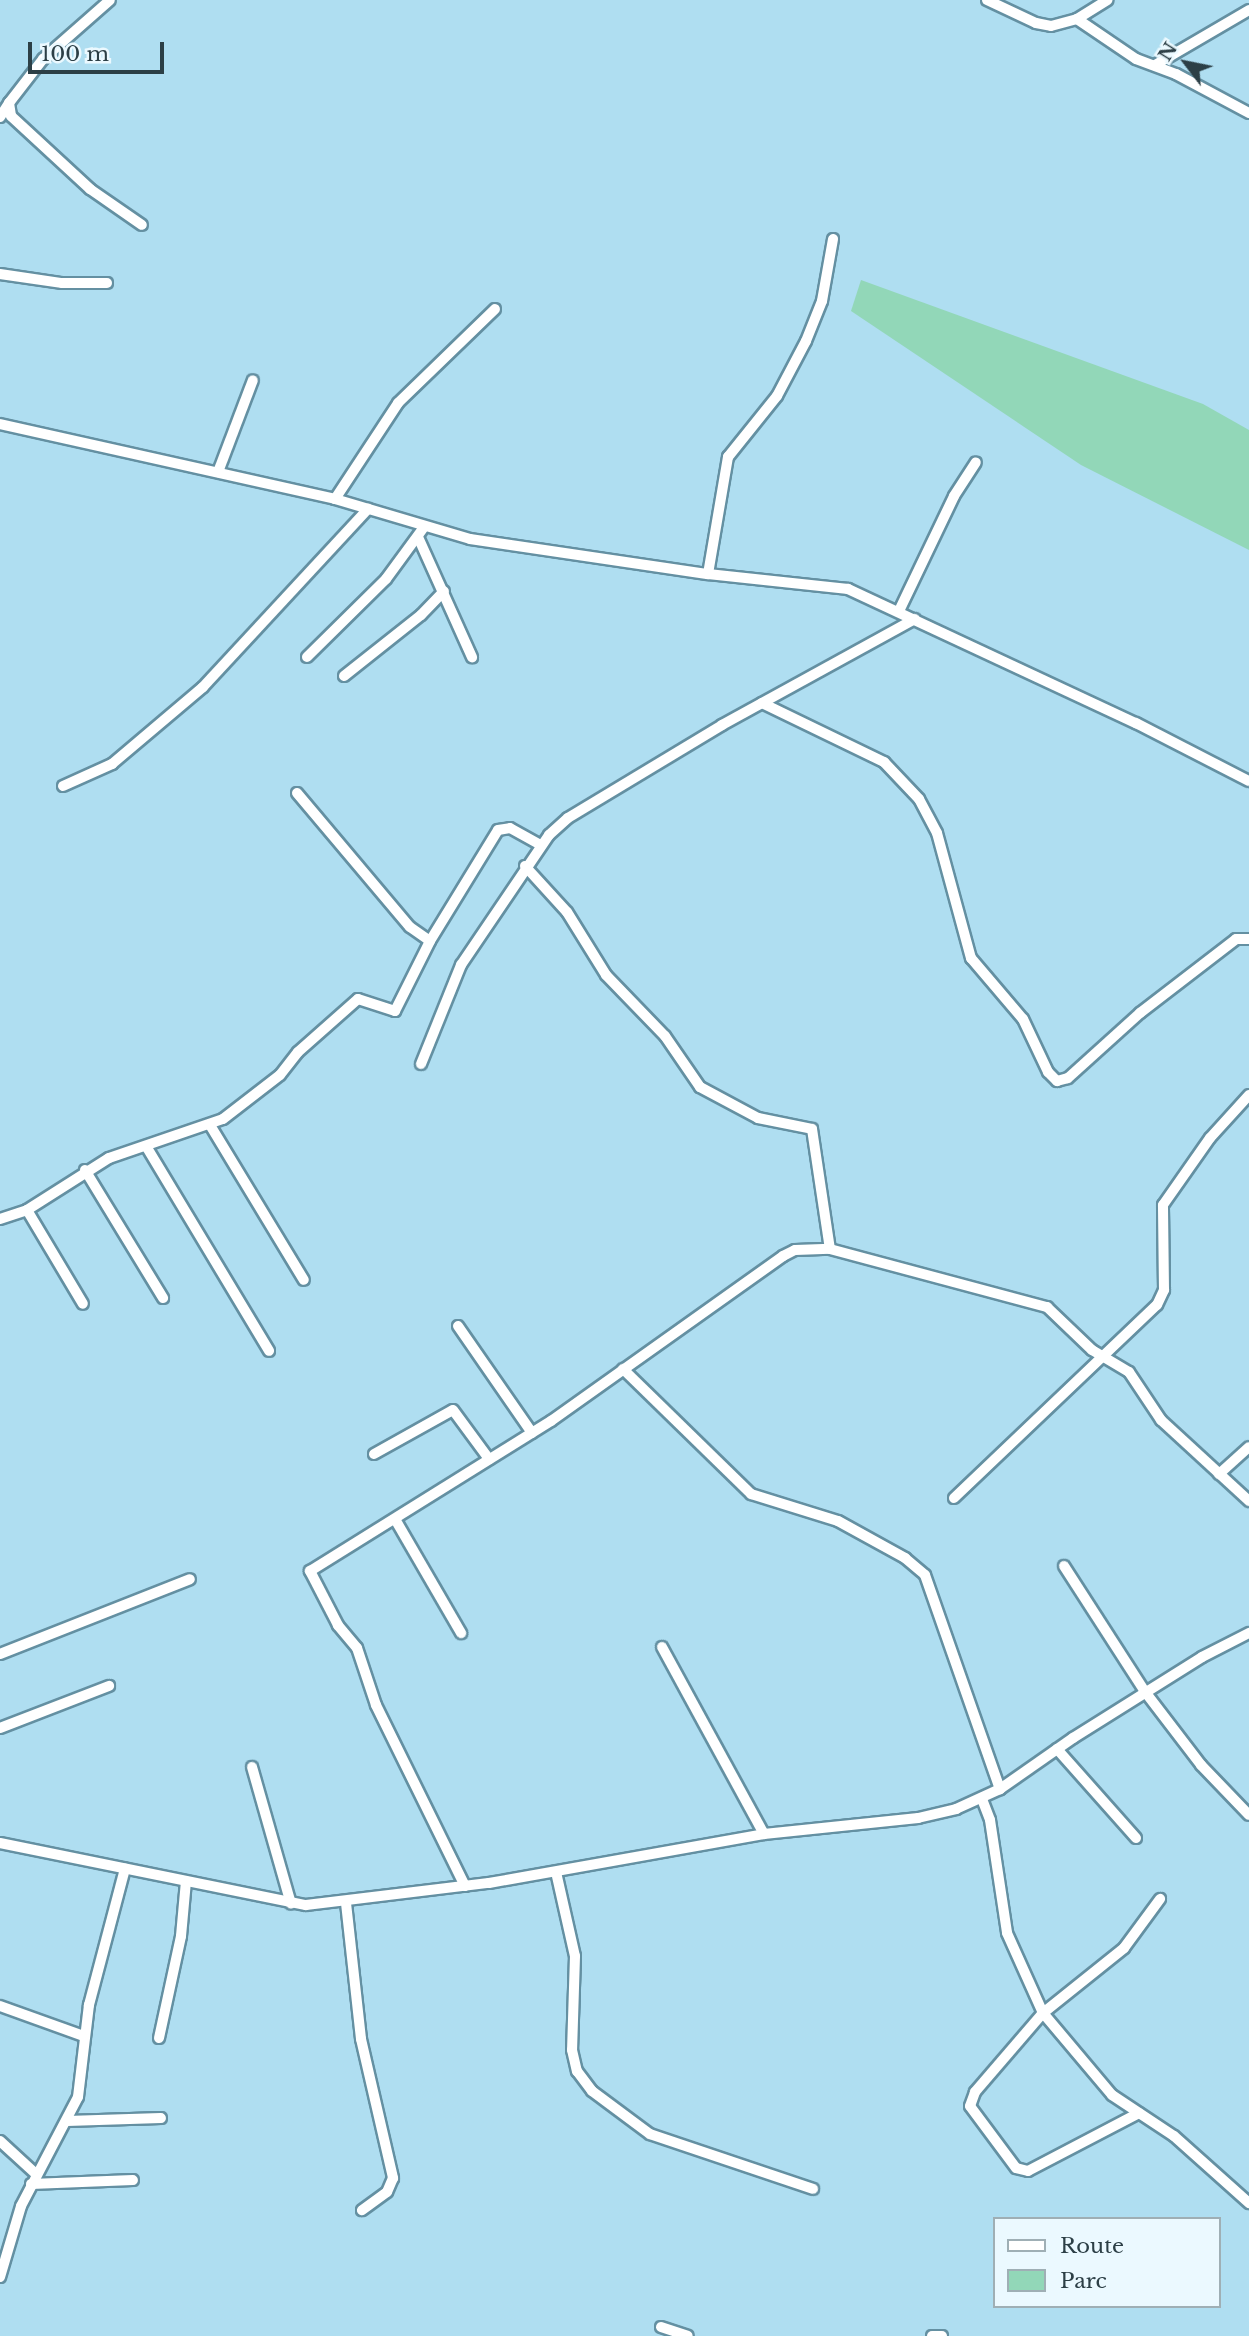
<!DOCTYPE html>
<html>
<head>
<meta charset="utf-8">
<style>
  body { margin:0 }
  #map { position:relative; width:1249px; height:2336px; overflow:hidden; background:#afdef1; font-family:"Libre Baskerville",serif }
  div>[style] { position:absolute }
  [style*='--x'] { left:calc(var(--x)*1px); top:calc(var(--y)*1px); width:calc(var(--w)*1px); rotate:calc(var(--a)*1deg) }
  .green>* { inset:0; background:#92d7b8 }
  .roads { filter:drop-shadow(2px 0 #6490a2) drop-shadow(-2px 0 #6490a2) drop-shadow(0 2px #6490a2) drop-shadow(0 -2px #6490a2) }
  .minor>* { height:10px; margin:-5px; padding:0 5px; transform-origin:5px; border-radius:5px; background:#fff }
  span { translate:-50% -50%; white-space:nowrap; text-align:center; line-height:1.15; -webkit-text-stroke:5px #ebf9ff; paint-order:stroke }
  .legend { position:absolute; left:993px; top:2217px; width:228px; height:91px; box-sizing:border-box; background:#ebf9ff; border:2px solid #9fafb5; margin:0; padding:9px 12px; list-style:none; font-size:21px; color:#2c3f46 }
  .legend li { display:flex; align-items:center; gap:14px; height:35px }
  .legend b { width:35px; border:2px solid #9fafb5 }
  .north { position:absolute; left:1151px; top:28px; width:70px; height:70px; -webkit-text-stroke:5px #ebf9ff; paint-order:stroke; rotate:302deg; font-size:19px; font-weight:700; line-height:28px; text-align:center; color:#2c3f46 }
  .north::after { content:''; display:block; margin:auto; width:24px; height:32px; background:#2c3f46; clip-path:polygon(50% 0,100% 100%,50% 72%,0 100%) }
  .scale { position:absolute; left:28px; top:42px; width:136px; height:32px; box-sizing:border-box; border:4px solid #2c3f46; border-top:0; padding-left:9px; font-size:21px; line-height:24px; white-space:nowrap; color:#2c3f46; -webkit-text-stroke:5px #ebf9ff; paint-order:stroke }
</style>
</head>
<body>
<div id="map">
  <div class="green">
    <div style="clip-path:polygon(861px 280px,1203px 404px,1249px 430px,1249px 550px,1081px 465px,851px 311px)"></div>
  </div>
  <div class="roads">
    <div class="minor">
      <div style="--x:987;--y:0;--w:54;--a:25.1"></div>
      <div style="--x:1036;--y:23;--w:15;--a:11"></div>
      <div style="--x:1051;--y:26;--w:27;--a:-15"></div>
      <div style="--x:1077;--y:19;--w:71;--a:34.1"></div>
      <div style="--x:1136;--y:59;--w:43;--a:20.6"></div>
      <div style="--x:1176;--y:74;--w:83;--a:28.1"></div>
      <div style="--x:1077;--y:19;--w:36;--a:-32"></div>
      <div style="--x:1155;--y:65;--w:109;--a:-30.3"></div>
      <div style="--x:9;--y:103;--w:56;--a:-52.3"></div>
      <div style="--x:43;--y:59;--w:89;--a:-41.4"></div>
      <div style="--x:0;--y:117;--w:17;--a:-57"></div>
      <div style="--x:9;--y:103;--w:13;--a:81"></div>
      <div style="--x:11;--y:116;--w:108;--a:42.7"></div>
      <div style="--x:90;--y:189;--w:63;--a:34.7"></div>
      <div style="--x:0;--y:274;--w:63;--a:8.3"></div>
      <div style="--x:62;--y:283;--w:45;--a:0"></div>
      <div style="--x:0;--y:424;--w:343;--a:12.6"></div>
      <div style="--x:335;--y:499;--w:141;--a:16.5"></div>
      <div style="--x:470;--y:539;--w:241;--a:8.4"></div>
      <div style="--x:708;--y:574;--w:141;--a:6.1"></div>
      <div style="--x:848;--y:589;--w:318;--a:25"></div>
      <div style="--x:1136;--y:723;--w:127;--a:27.2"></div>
      <div style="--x:218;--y:472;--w:98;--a:-69.2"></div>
      <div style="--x:335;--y:499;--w:115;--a:-56.7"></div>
      <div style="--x:398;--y:403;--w:135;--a:-44.1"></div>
      <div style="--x:418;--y:537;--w:132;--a:65.8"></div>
      <div style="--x:708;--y:574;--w:119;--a:-80.3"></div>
      <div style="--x:728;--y:457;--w:78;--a:-51.2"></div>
      <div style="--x:777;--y:396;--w:62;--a:-62.2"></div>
      <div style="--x:806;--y:341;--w:43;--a:-68.2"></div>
      <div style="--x:822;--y:301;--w:63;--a:-79.9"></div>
      <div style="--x:899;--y:611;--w:127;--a:-64.4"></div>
      <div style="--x:954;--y:496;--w:40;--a:-57.1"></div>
      <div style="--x:307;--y:657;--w:111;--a:-44.6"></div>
      <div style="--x:386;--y:579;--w:64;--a:-53.8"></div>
      <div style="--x:344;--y:676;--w:98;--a:-38.4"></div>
      <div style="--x:421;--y:615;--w:33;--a:-46"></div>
      <div style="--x:762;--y:703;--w:136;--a:25.8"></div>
      <div style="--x:884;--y:762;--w:51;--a:46.6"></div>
      <div style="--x:919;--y:799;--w:38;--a:62"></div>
      <div style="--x:937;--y:833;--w:130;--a:74.8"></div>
      <div style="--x:971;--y:958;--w:80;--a:49.6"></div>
      <div style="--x:1023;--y:1019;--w:59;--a:64.7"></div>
      <div style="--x:1048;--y:1072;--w:13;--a:45"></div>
      <div style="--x:1057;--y:1081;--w:11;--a:-15"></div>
      <div style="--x:1068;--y:1078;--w:97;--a:-42.1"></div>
      <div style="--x:1140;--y:1013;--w:121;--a:-37.6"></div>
      <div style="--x:1236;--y:939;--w:13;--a:0"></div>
      <div style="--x:63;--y:786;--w:54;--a:-24.2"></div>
      <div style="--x:112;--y:764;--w:119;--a:-40.2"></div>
      <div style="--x:203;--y:687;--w:243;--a:-47.2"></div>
      <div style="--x:297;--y:793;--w:175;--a:49.9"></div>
      <div style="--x:410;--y:927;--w:24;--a:35"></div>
      <div style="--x:525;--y:866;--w:62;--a:47.6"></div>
      <div style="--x:567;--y:912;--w:74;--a:58.2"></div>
      <div style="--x:606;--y:975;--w:85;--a:46"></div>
      <div style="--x:665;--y:1036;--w:62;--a:55.5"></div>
      <div style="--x:700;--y:1087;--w:66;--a:28.1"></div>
      <div style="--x:758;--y:1118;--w:55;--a:11.5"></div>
      <div style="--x:812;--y:1129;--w:121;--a:81.5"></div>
      <div style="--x:421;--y:1064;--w:107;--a:-68"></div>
      <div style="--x:461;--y:965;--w:157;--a:-55.9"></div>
      <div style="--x:549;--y:835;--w:25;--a:-42"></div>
      <div style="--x:568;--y:818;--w:180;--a:-31.1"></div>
      <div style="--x:722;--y:725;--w:220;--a:-28.8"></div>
      <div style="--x:210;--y:1125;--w:181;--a:58.8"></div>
      <div style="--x:146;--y:1146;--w:239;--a:59"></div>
      <div style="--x:85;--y:1170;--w:150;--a:58.6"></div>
      <div style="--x:27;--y:1210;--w:109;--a:59.2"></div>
      <div style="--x:0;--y:1219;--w:28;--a:-18"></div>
      <div style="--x:27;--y:1210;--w:97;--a:-32.4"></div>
      <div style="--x:109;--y:1158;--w:120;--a:-18.9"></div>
      <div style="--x:223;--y:1119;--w:72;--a:-37.7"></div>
      <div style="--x:280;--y:1075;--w:29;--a:-52"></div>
      <div style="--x:298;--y:1052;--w:80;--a:-41.5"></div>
      <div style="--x:358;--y:999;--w:39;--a:18"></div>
      <div style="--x:395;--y:1011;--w:78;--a:-63.4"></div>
      <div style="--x:430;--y:941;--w:130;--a:-58.5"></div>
      <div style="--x:498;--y:830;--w:12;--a:-9"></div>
      <div style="--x:510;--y:828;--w:33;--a:29"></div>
      <div style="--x:458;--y:1326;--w:130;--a:55.3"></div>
      <div style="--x:623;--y:1369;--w:179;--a:44.3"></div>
      <div style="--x:751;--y:1494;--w:91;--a:17.2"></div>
      <div style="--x:838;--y:1521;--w:77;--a:28.9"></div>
      <div style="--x:905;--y:1558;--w:26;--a:40"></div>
      <div style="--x:925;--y:1575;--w:227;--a:70.7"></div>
      <div style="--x:374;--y:1454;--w:90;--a:-29.1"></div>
      <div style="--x:453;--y:1410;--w:61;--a:53.7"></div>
      <div style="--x:1219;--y:1474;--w:40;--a:-42"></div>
      <div style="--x:954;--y:1498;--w:280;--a:-43.6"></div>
      <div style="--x:1157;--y:1305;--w:17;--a:-65"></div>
      <div style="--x:1164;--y:1290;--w:85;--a:-90.7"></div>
      <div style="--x:1163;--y:1205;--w:82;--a:-55"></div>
      <div style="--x:1210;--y:1138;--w:58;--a:-47.8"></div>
      <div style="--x:395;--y:1519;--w:132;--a:59.9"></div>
      <div style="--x:1064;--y:1566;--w:151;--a:57.2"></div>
      <div style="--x:1146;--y:1693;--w:91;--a:52.6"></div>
      <div style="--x:1201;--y:1765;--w:69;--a:46.2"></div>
      <div style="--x:662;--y:1647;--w:213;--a:61.4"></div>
      <div style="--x:0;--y:1654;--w:204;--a:-21.5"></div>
      <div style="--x:0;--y:1728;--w:117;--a:-21.1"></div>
      <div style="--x:1057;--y:1749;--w:119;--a:48.4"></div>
      <div style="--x:252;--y:1767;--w:142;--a:74.1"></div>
      <div style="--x:982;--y:1799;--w:22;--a:69"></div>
      <div style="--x:990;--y:1820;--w:114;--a:81.4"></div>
      <div style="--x:1007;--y:1933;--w:88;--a:65.8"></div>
      <div style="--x:1043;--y:2013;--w:107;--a:49.9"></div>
      <div style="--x:1112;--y:2095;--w:74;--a:33.5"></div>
      <div style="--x:1174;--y:2136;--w:101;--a:41.8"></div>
      <div style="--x:0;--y:1843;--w:312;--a:11.5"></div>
      <div style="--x:306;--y:1905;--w:184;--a:-6.9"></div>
      <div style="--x:489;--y:1883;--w:279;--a:-10.1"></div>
      <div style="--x:764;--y:1834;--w:155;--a:-5.9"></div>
      <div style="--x:918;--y:1818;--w:39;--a:-13"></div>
      <div style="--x:956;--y:1809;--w:48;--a:-24.4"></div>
      <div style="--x:1000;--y:1789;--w:89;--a:-34.9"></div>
      <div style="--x:1073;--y:1738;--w:152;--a:-32.1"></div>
      <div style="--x:1202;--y:1657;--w:53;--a:-27.1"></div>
      <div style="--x:556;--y:1872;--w:86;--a:77.3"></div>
      <div style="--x:575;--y:1956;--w:94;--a:91.8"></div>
      <div style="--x:572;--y:2050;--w:22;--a:77"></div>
      <div style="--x:577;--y:2071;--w:25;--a:53"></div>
      <div style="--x:592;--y:2091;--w:72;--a:36.6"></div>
      <div style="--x:650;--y:2134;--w:172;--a:18.6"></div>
      <div style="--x:465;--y:1886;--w:202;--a:-116.2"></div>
      <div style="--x:376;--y:1705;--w:60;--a:-108.4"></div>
      <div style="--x:357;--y:1648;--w:30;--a:-130"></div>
      <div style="--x:338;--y:1625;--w:61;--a:-117.4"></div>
      <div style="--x:310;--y:1571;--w:284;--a:-31.9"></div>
      <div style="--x:551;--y:1421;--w:285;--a:-35.4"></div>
      <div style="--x:783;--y:1256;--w:13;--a:-27"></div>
      <div style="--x:795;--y:1250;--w:35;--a:-2"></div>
      <div style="--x:830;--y:1249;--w:225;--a:15"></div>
      <div style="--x:1047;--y:1307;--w:62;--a:43.7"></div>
      <div style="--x:1092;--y:1350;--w:43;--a:30.7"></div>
      <div style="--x:1129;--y:1372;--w:58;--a:56.3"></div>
      <div style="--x:1161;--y:1420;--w:120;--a:42.6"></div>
      <div style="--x:346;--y:1903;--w:137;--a:83.7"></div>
      <div style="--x:361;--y:2039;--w:143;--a:77"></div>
      <div style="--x:393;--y:2178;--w:15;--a:113"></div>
      <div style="--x:387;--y:2192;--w:31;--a:144"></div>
      <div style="--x:0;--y:2006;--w:89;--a:19.7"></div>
      <div style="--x:159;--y:2038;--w:104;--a:-77.8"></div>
      <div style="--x:181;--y:1936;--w:55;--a:-84.8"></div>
      <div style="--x:1139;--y:2113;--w:125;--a:152.4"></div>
      <div style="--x:1028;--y:2171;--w:12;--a:-166"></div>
      <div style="--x:1016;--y:2168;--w:77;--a:-126.6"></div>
      <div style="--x:970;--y:2106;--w:15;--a:-70"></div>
      <div style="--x:975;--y:2092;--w:104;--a:-49.3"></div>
      <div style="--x:1043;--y:2013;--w:104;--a:-38.7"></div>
      <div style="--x:1124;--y:1948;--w:61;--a:-53.7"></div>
      <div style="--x:67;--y:2121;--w:94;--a:-1.8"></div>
      <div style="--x:0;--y:2141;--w:49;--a:42.5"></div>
      <div style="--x:31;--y:2184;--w:102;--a:-2.2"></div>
      <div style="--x:0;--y:2277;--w:74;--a:-73.5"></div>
      <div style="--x:21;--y:2206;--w:123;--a:-62.4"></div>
      <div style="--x:78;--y:2097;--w:93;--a:-83.2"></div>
      <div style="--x:89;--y:2005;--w:141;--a:-75.2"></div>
      <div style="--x:661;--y:2327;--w:28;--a:18"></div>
      <div style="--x:932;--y:2336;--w:10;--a:0"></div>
    </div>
  </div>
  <ul class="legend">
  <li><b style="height:9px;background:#fff"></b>Route</li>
  <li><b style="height:19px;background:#92d7b8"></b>Parc</li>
  </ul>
  <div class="north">N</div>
  <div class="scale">100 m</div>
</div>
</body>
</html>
